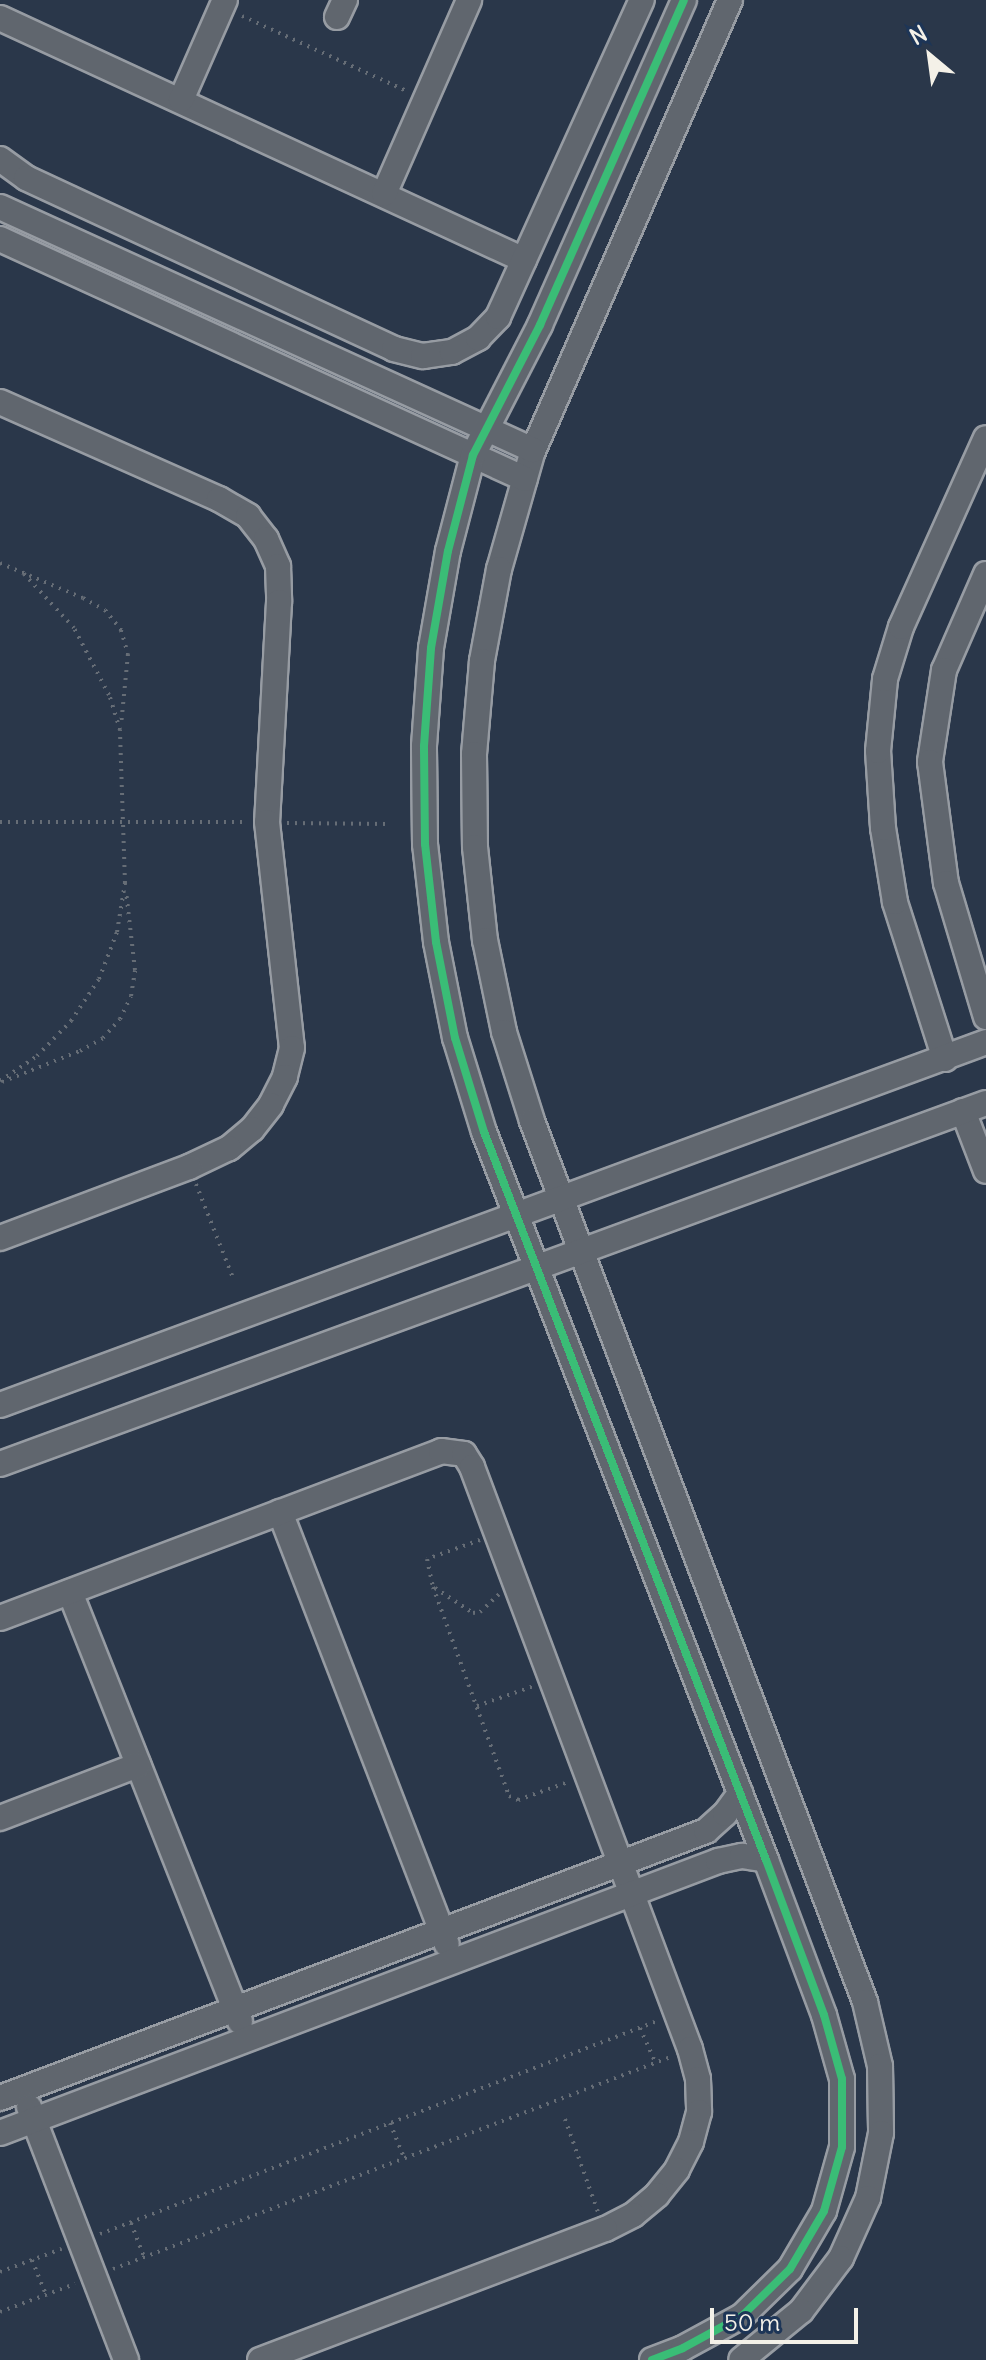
<!DOCTYPE html>
<html>
<head>
<meta charset="utf-8">
<style>
  body { margin:0 }
  #map { position:relative; width:986px; height:2360px; overflow:hidden; background:#2a374a; font-family:Delius,sans-serif }
  div>[style] { position:absolute }
  [style*='--x'] { left:calc(var(--x)*1px); top:calc(var(--y)*1px); width:calc(var(--w)*1px); rotate:calc(var(--a)*1deg) }
  .path>* { height:4px; margin-top:-2px; transform-origin:0; background:repeating-linear-gradient(90deg,#666d76 0 2px,transparent 0 8px) }
  .roads { filter:drop-shadow(2px 0 #979ca3) drop-shadow(-2px 0 #979ca3) drop-shadow(0 2px #979ca3) drop-shadow(0 -2px #979ca3) }
  .street>* { height:24px; margin:-12px; padding:0 12px; transform-origin:12px; border-radius:12px; background:#60666e }
  .cycleway>* { height:8px; margin:-4px; padding:0 4px; transform-origin:4px; border-radius:4px; background:#3abd76 }
  span { translate:-50% -50%; white-space:nowrap; text-align:center; line-height:1.15; -webkit-text-stroke:8px #1d3557; paint-order:stroke }
  .north { position:absolute; left:890px; top:16px; width:80px; height:80px; -webkit-text-stroke:6px #1d3557; paint-order:stroke; rotate:331deg; font-size:22px; font-weight:700; line-height:32px; text-align:center; color:#f4f1e8 }
  .north::after { content:''; display:block; margin:auto; width:28px; height:36px; background:#f4f1e8; clip-path:polygon(50% 0,100% 100%,50% 72%,0 100%) }
  .scale { position:absolute; left:710px; top:2308px; width:148px; height:36px; box-sizing:border-box; border:4px solid #f4f1e8; border-top:0; padding-left:10px; font-size:24px; line-height:28px; white-space:nowrap; color:#f4f1e8; -webkit-text-stroke:6px #1d3557; paint-order:stroke }
</style>
</head>
<body>
<div id="map">
  <div class="path">
    <div style="--x:242;--y:16;--w:183;--a:24.5"></div>
    <div style="--x:0;--y:563;--w:90;--a:22.9"></div>
    <div style="--x:83;--y:598;--w:25;--a:29"></div>
    <div style="--x:105;--y:610;--w:26;--a:51"></div>
    <div style="--x:121;--y:630;--w:25;--a:74"></div>
    <div style="--x:128;--y:654;--w:72;--a:95.6"></div>
    <div style="--x:0;--y:822;--w:246;--a:0"></div>
    <div style="--x:287;--y:823;--w:101;--a:0.6"></div>
    <div style="--x:0;--y:1081;--w:45;--a:-34"></div>
    <div style="--x:37;--y:1056;--w:49;--a:-45.8"></div>
    <div style="--x:71;--y:1021;--w:50;--a:-56.3"></div>
    <div style="--x:99;--y:979;--w:50;--a:-69"></div>
    <div style="--x:117;--y:932;--w:50;--a:-80.7"></div>
    <div style="--x:125;--y:883;--w:153;--a:-91.9"></div>
    <div style="--x:120;--y:730;--w:37;--a:-107"></div>
    <div style="--x:109;--y:695;--w:76;--a:-117.6"></div>
    <div style="--x:74;--y:628;--w:75;--a:-132.8"></div>
    <div style="--x:2;--y:1082;--w:84;--a:-21.7"></div>
    <div style="--x:80;--y:1051;--w:26;--a:-29"></div>
    <div style="--x:103;--y:1038;--w:25;--a:-48"></div>
    <div style="--x:120;--y:1019;--w:25;--a:-64"></div>
    <div style="--x:131;--y:996;--w:26;--a:-81"></div>
    <div style="--x:135;--y:970;--w:80;--a:-96.5"></div>
    <div style="--x:196;--y:1184;--w:101;--a:68.5"></div>
    <div style="--x:480;--y:1540;--w:56;--a:160.3"></div>
    <div style="--x:427;--y:1559;--w:29;--a:78"></div>
    <div style="--x:433;--y:1587;--w:222;--a:70"></div>
    <div style="--x:509;--y:1796;--w:10;--a:24"></div>
    <div style="--x:518;--y:1800;--w:53;--a:-19.8"></div>
    <div style="--x:435;--y:1588;--w:45;--a:33.3"></div>
    <div style="--x:473;--y:1613;--w:7;--a:-8"></div>
    <div style="--x:480;--y:1612;--w:26;--a:-43"></div>
    <div style="--x:477;--y:1706;--w:60;--a:-19.3"></div>
    <div style="--x:640;--y:2028;--w:37;--a:66"></div>
    <div style="--x:565;--y:2119;--w:99;--a:70.5"></div>
    <div style="--x:390;--y:2123;--w:38;--a:68"></div>
    <div style="--x:131;--y:2223;--w:36;--a:69"></div>
    <div style="--x:100;--y:2234;--w:599;--a:-20.91"></div>
    <div style="--x:32;--y:2260;--w:38;--a:68"></div>
    <div style="--x:113;--y:2269;--w:599;--a:-20.82"></div>
    <div style="--x:0;--y:2272;--w:66;--a:-20.4"></div>
    <div style="--x:0;--y:2312;--w:80;--a:-20.5"></div>
  </div>
  <div class="roads">
    <div class="street">
      <div style="--x:730;--y:0;--w:491;--a:113.6"></div>
      <div style="--x:533;--y:450;--w:124;--a:105.9"></div>
      <div style="--x:499;--y:569;--w:94;--a:100.5"></div>
      <div style="--x:482;--y:661;--w:93;--a:94.9"></div>
      <div style="--x:474;--y:754;--w:93;--a:89.4"></div>
      <div style="--x:475;--y:847;--w:94;--a:83.9"></div>
      <div style="--x:485;--y:940;--w:94;--a:78.3"></div>
      <div style="--x:504;--y:1032;--w:93;--a:72.5"></div>
      <div style="--x:532;--y:1121;--w:942;--a:69.29"></div>
      <div style="--x:865;--y:2002;--w:66;--a:76.8"></div>
      <div style="--x:880;--y:2066;--w:67;--a:89.1"></div>
      <div style="--x:881;--y:2133;--w:66;--a:101.3"></div>
      <div style="--x:868;--y:2198;--w:66;--a:114.2"></div>
      <div style="--x:841;--y:2258;--w:66;--a:127"></div>
      <div style="--x:801;--y:2311;--w:77;--a:140.8"></div>
      <div style="--x:337;--y:17;--w:19;--a:-65"></div>
      <div style="--x:0;--y:18;--w:577;--a:24.79"></div>
      <div style="--x:181;--y:100;--w:109;--a:-66.3"></div>
      <div style="--x:0;--y:159;--w:32;--a:36"></div>
      <div style="--x:26;--y:178;--w:406;--a:24.9"></div>
      <div style="--x:394;--y:349;--w:30;--a:14"></div>
      <div style="--x:423;--y:356;--w:29;--a:-8"></div>
      <div style="--x:452;--y:352;--w:30;--a:-28"></div>
      <div style="--x:478;--y:338;--w:29;--a:-46"></div>
      <div style="--x:498;--y:317;--w:348;--a:-65.6"></div>
      <div style="--x:384;--y:194;--w:212;--a:-66.3"></div>
      <div style="--x:0;--y:207;--w:586;--a:24.51"></div>
      <div style="--x:0;--y:239;--w:577;--a:24.57"></div>
      <div style="--x:0;--y:402;--w:240;--a:23.9"></div>
      <div style="--x:219;--y:499;--w:34;--a:30"></div>
      <div style="--x:248;--y:516;--w:29;--a:52"></div>
      <div style="--x:266;--y:539;--w:30;--a:66"></div>
      <div style="--x:278;--y:566;--w:36;--a:88"></div>
      <div style="--x:279;--y:602;--w:220;--a:93.1"></div>
      <div style="--x:267;--y:822;--w:227;--a:83.7"></div>
      <div style="--x:292;--y:1048;--w:30;--a:104"></div>
      <div style="--x:285;--y:1077;--w:31;--a:117"></div>
      <div style="--x:271;--y:1105;--w:31;--a:128"></div>
      <div style="--x:252;--y:1129;--w:30;--a:140"></div>
      <div style="--x:229;--y:1148;--w:44;--a:154.6"></div>
      <div style="--x:189;--y:1167;--w:202;--a:159.4"></div>
      <div style="--x:986;--y:574;--w:105;--a:113.6"></div>
      <div style="--x:944;--y:670;--w:93;--a:98.7"></div>
      <div style="--x:930;--y:762;--w:122;--a:82.5"></div>
      <div style="--x:946;--y:883;--w:140;--a:73.4"></div>
      <div style="--x:945;--y:1059;--w:165;--a:-107.7"></div>
      <div style="--x:895;--y:902;--w:75;--a:-99.2"></div>
      <div style="--x:883;--y:828;--w:77;--a:-93.7"></div>
      <div style="--x:878;--y:751;--w:72;--a:-84.4"></div>
      <div style="--x:885;--y:679;--w:54;--a:-72.9"></div>
      <div style="--x:901;--y:627;--w:207;--a:-65.8"></div>
      <div style="--x:963;--y:1111;--w:64;--a:69"></div>
      <div style="--x:0;--y:1405;--w:1051;--a:-20.21"></div>
      <div style="--x:0;--y:1464;--w:1050;--a:-20.11"></div>
      <div style="--x:280;--y:1512;--w:463;--a:68.9"></div>
      <div style="--x:70;--y:1592;--w:462;--a:68.4"></div>
      <div style="--x:0;--y:1618;--w:472;--a:-20.7"></div>
      <div style="--x:441;--y:1451;--w:23;--a:7"></div>
      <div style="--x:464;--y:1454;--w:15;--a:58"></div>
      <div style="--x:472;--y:1467;--w:621;--a:69.47"></div>
      <div style="--x:690;--y:2049;--w:31;--a:75"></div>
      <div style="--x:698;--y:2079;--w:33;--a:88"></div>
      <div style="--x:699;--y:2112;--w:31;--a:105"></div>
      <div style="--x:691;--y:2142;--w:31;--a:117"></div>
      <div style="--x:677;--y:2170;--w:32;--a:129"></div>
      <div style="--x:657;--y:2195;--w:31;--a:140"></div>
      <div style="--x:633;--y:2215;--w:31;--a:153"></div>
      <div style="--x:605;--y:2229;--w:369;--a:159.2"></div>
      <div style="--x:0;--y:1818;--w:148;--a:-21"></div>
      <div style="--x:0;--y:2098;--w:755;--a:-20.72"></div>
      <div style="--x:706;--y:1831;--w:25;--a:-42"></div>
      <div style="--x:725;--y:1814;--w:26;--a:-54"></div>
      <div style="--x:29;--y:2107;--w:271;--a:69"></div>
      <div style="--x:0;--y:2133;--w:768;--a:-20.75"></div>
      <div style="--x:718;--y:1861;--w:25;--a:-12"></div>
      <div style="--x:742;--y:1856;--w:24;--a:9"></div>
      <div style="--x:652;--y:2360;--w:33;--a:-21"></div>
      <div style="--x:683;--y:2348;--w:67;--a:-28.5"></div>
      <div style="--x:742;--y:2316;--w:67;--a:-44.4"></div>
      <div style="--x:790;--y:2269;--w:67;--a:-59.6"></div>
      <div style="--x:824;--y:2211;--w:66;--a:-74.3"></div>
      <div style="--x:842;--y:2147;--w:68;--a:-90"></div>
      <div style="--x:842;--y:2079;--w:66;--a:-105.7"></div>
      <div style="--x:824;--y:2015;--w:165;--a:-110.5"></div>
      <div style="--x:766;--y:1860;--w:781;--a:-111.17"></div>
      <div style="--x:484;--y:1132;--w:98;--a:-107.1"></div>
      <div style="--x:455;--y:1038;--w:98;--a:-101.2"></div>
      <div style="--x:436;--y:942;--w:99;--a:-96.4"></div>
      <div style="--x:425;--y:844;--w:98;--a:-90.6"></div>
      <div style="--x:424;--y:746;--w:98;--a:-85.9"></div>
      <div style="--x:431;--y:648;--w:98;--a:-80.1"></div>
      <div style="--x:448;--y:551;--w:99;--a:-75.4"></div>
      <div style="--x:473;--y:455;--w:146;--a:-62.7"></div>
      <div style="--x:540;--y:325;--w:355;--a:-66.1"></div>
    </div>
  </div>
  <div class="cycleway">
    <div style="--x:652;--y:2360;--w:33;--a:-21"></div>
    <div style="--x:683;--y:2348;--w:67;--a:-28.5"></div>
    <div style="--x:742;--y:2316;--w:67;--a:-44.4"></div>
    <div style="--x:790;--y:2269;--w:67;--a:-59.6"></div>
    <div style="--x:824;--y:2211;--w:66;--a:-74.3"></div>
    <div style="--x:842;--y:2147;--w:68;--a:-90"></div>
    <div style="--x:842;--y:2079;--w:66;--a:-105.7"></div>
    <div style="--x:824;--y:2015;--w:165;--a:-110.5"></div>
    <div style="--x:766;--y:1860;--w:781;--a:-111.17"></div>
    <div style="--x:484;--y:1132;--w:98;--a:-107.1"></div>
    <div style="--x:455;--y:1038;--w:98;--a:-101.2"></div>
    <div style="--x:436;--y:942;--w:99;--a:-96.4"></div>
    <div style="--x:425;--y:844;--w:98;--a:-90.6"></div>
    <div style="--x:424;--y:746;--w:98;--a:-85.9"></div>
    <div style="--x:431;--y:648;--w:98;--a:-80.1"></div>
    <div style="--x:448;--y:551;--w:99;--a:-75.4"></div>
    <div style="--x:473;--y:455;--w:146;--a:-62.7"></div>
    <div style="--x:540;--y:325;--w:355;--a:-66.1"></div>
  </div>
  <div class="north">N</div>
  <div class="scale">50 m</div>
</div>
</body>
</html>
